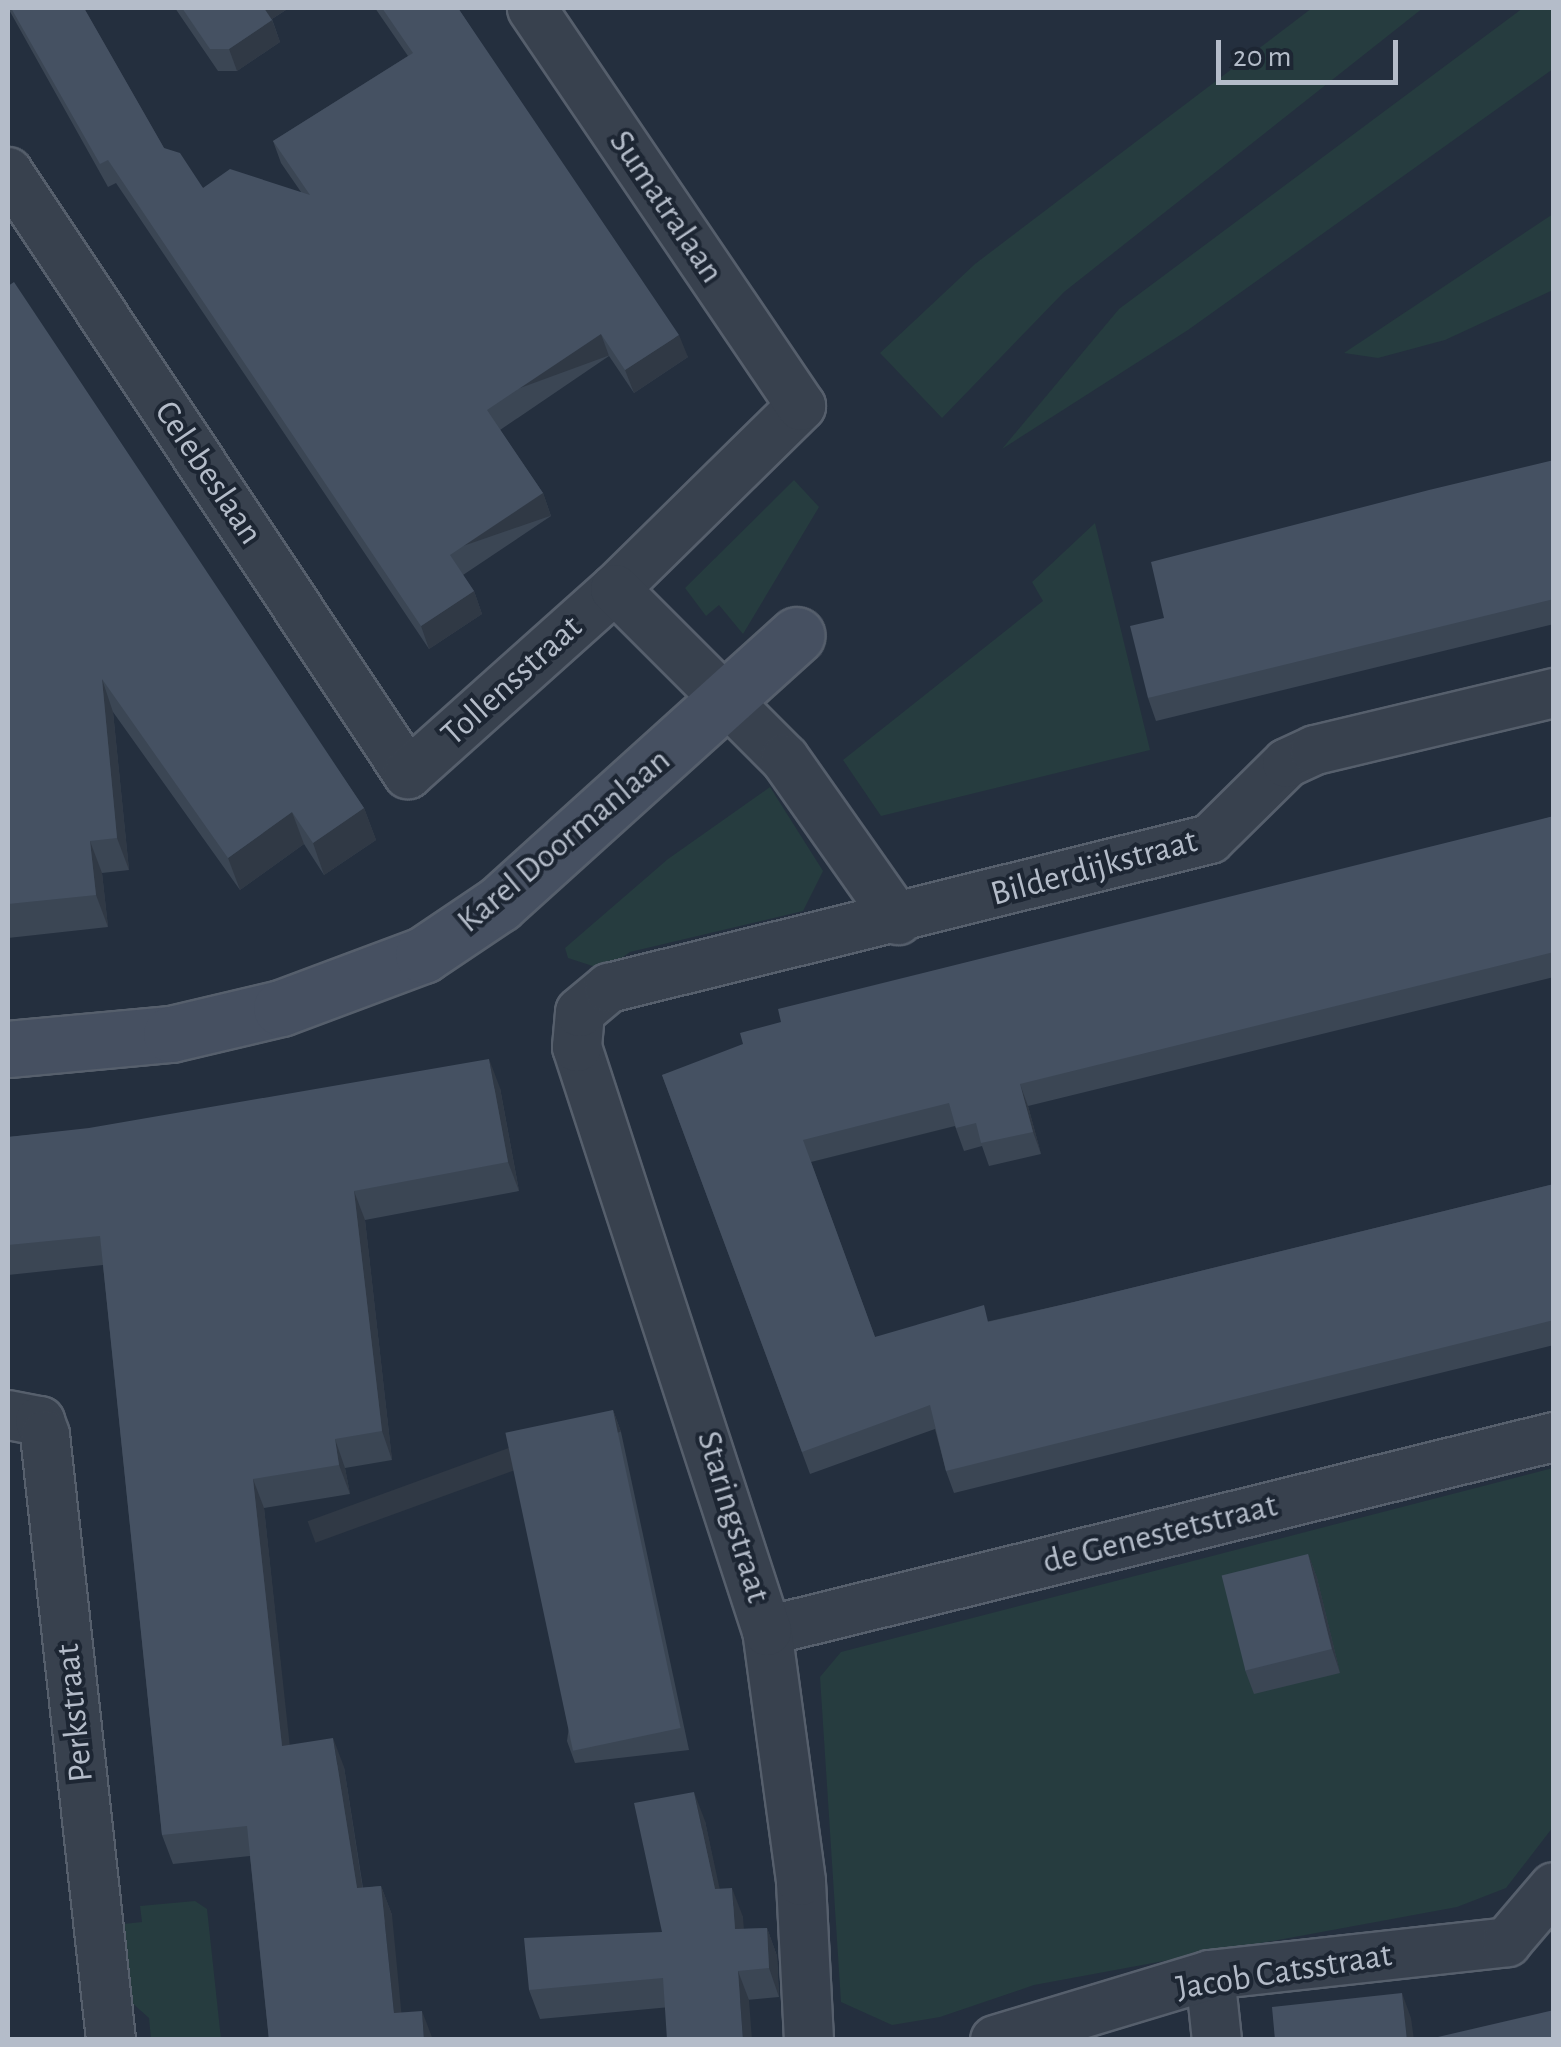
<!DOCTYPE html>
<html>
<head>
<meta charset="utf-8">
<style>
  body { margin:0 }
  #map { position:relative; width:1561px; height:2047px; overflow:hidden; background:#242f3e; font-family:"Alegreya Sans",sans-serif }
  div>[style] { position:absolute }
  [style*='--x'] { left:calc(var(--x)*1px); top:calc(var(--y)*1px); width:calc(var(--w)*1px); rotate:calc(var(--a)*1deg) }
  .green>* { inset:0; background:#263c3f }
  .roads { filter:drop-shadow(2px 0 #565f6c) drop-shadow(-2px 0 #565f6c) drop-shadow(0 2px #565f6c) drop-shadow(0 -2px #565f6c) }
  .street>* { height:48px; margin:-24px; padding:0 24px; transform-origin:24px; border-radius:24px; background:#38414e }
  .secondary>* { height:55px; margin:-27.5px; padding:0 27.5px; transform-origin:27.5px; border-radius:27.5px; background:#465061 }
  .wall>* { inset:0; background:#3b4654 }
  .shaded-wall>* { inset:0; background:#303945; transform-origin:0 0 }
  .building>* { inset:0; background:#455162; transform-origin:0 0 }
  span { translate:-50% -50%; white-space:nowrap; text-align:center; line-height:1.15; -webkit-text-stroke:8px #1d2633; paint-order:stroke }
  .street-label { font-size:35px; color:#b4bcc9 }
  .frame { position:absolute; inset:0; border:10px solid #b4bcc9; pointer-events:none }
  .scale { position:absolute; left:1216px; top:40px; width:182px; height:45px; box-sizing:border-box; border:5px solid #b4bcc9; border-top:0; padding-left:12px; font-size:30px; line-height:35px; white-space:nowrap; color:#b4bcc9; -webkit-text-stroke:8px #1d2633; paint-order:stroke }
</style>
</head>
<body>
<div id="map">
  <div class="green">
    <div style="clip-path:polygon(1312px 8px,1423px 8px,1064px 292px,942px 418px,880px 353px,975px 264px)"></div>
    <div style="clip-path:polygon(1523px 8px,1553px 8px,1553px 69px,1188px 330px,1002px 449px,1119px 309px)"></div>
    <div style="clip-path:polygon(1553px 214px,1553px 290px,1445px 340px,1378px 358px,1344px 353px)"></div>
    <div style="clip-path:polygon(794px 480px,819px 507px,743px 634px,719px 605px,706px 616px,685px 588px)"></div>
    <div style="clip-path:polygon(1095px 523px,1150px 750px,881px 816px,843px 760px,1043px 601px,1032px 582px)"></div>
    <div style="clip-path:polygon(770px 787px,823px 871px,803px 911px,630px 952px,605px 970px,568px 958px,565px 948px,668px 859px)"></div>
    <div style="clip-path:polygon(1553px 1468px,1553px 1827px,1506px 1888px,1457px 1907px,1034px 1985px,940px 2017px,892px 2025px,841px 2002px,820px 1677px,841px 1652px)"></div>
    <div style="clip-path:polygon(195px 1901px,207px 1909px,221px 2039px,151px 2039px,149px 2018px,130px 2001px,123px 1924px,142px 1922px,140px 1906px)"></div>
  </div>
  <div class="roads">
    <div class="street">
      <div style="--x:8;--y:172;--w:723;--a:56.4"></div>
      <div style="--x:408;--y:774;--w:278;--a:-41.8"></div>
      <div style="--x:615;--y:589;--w:261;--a:-44.5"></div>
      <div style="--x:801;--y:406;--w:480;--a:-124.1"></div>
      <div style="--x:615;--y:589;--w:240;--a:45"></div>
      <div style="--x:785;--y:759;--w:197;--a:54.9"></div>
      <div style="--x:8;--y:1415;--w:33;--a:11"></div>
      <div style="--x:40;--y:1421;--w:15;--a:70"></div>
      <div style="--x:45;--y:1435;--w:609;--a:83.77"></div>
      <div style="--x:767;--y:1631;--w:811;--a:-13.85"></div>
      <div style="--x:1210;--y:1975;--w:65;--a:83.9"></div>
      <div style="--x:809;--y:2040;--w:159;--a:-92.9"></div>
      <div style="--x:801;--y:1881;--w:252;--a:-97.7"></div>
      <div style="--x:767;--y:1631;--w:614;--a:-108.02"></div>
      <div style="--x:577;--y:1047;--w:35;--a:-85"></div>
      <div style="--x:580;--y:1012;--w:38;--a:-40"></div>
      <div style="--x:609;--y:988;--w:619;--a:-13.92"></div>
      <div style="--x:1210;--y:839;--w:108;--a:-44.6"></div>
      <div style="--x:1287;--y:763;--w:31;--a:-25"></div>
      <div style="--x:1315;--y:750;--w:246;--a:-13.4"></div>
      <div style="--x:995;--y:2040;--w:225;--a:-16.8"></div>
      <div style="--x:1210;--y:1975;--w:299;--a:-6.3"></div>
      <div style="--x:1507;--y:1942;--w:72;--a:-49.5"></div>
    </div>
    <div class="secondary">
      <div style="--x:8;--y:1049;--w:164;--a:-5.3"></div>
      <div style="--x:171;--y:1034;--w:113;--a:-13.3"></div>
      <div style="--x:281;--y:1008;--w:152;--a:-20.5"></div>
      <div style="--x:423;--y:955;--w:92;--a:-33.9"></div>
      <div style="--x:499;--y:904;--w:401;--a:-42.1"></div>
    </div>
  </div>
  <div class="wall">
    <div style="clip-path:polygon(8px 8px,84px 8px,164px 148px,203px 188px,301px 192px,281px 163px,273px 141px,408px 56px,375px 8px,458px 8px,688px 357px,634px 393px,609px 356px,500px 430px,543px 493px,551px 516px,463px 575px,474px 591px,482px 614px,429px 649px,116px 183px,108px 187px)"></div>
    <div style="clip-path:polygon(175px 8px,289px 8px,272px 19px,280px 42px,237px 71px,218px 71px)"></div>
    <div style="clip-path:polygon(8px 286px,364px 808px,376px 840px,324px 875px,304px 844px,240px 890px,113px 712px,129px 870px,102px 873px,108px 927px,8px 938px)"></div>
    <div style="clip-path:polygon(1554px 460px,1554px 624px,1156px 721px,1148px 698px)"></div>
    <div style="clip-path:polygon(1554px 816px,1554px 977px,1028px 1106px,1041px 1154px,989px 1166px,982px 1146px,964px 1151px,955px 1126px,811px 1162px,875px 1337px,990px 1321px,1074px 1302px,1554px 1184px,1554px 1345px,954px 1493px,946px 1471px,935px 1429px,810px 1474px,662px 1075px)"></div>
    <div style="clip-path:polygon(500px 1088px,519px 1191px,365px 1220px,392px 1460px,345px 1468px,350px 1494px,264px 1508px,289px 1745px,344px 1767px,363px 1888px,381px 1886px,392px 1915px,269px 2040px,250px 1856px,173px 1864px,162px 1835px,103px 1265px,8px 1275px,8px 1137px)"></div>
    <div style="clip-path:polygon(613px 1410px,621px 1432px,689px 1750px,575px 1763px,567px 1741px)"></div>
    <div style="clip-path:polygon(1308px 1554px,1317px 1578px,1340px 1673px,1254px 1694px,1245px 1670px)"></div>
    <div style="clip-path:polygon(705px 1821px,719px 1889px,743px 1917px,743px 1929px,767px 1928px,777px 1956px,779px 1997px,540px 2019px,529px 1990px,662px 1932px)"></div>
  </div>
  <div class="shaded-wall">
    <div style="clip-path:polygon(262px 8px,289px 8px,267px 22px)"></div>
    <div style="clip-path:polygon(272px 20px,280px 42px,237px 71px,229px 49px)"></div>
    <div style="left:601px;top:334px;width:23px;height:137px;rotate:70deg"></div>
    <div style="clip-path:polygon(679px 335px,688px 357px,634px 393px,625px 370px)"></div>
    <div style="left:543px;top:493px;width:24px;height:112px;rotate:71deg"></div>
    <div style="clip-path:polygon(474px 591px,482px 614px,429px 649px,421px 626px)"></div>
    <div style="clip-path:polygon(102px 679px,113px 712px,129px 870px,117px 838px)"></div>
    <div style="clip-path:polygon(364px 808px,376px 840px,324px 875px,313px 843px)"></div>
    <div style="clip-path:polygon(292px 812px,304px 844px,240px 890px,228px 858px)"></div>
    <div style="clip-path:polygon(90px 841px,102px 873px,108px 927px,96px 895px)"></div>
    <div style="clip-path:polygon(489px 1059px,500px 1088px,519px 1191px,508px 1162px)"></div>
    <div style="clip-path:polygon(1020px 1084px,1028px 1106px,1041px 1154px,1033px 1132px)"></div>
    <div style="clip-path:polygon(354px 1191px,365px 1220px,392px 1460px,382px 1431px)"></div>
    <div style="left:613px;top:1410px;width:23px;height:325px;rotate:70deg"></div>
    <div style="clip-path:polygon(335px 1439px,345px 1468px,350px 1494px,339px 1465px)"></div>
    <div style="clip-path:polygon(253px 1479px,264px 1508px,293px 1775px,282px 1746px)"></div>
    <div style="clip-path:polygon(1308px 1554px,1317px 1578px,1340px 1673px,1332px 1649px)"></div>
    <div style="clip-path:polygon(333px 1738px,344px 1767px,367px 1917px,357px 1888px)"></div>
    <div style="clip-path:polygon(694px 1792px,705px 1821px,726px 1918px,715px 1889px)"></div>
    <div style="clip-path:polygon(381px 1886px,392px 1915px,404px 2040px,394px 2013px)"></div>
    <div style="clip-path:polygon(732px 1888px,743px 1917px,746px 1958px,735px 1929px)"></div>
    <div style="clip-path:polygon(767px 1928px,777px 1956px,779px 1997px,769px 1968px)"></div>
    <div style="clip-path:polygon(738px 1971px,749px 2000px,752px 2040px,743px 2040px)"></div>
    <div style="clip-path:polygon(1402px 1993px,1411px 2018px,1414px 2040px,1407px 2040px)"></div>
    <div style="clip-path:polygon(422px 2011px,433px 2040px,424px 2040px)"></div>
  </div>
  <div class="building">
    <div style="clip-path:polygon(11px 8px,84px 8px,164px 148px,180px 153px,203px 188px,230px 169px,310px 195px,273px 141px,413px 53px,382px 8px,458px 8px,679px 335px,625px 370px,601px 334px,487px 410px,543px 493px,450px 555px,474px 591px,421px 626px,108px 160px,100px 164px)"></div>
    <div style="clip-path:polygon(182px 8px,264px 8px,272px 20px,229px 49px,210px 49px)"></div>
    <div style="clip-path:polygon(14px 282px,364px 808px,313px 843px,292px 812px,228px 858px,102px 679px,117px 838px,90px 841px,96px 895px,8px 904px,8px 286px)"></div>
    <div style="clip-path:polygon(1554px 460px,1554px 599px,1148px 698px,1130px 626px,1164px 618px,1151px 562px,1429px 490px)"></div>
    <div style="clip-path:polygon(1554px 816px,1554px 952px,1020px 1084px,1033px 1132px,981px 1143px,976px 1123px,956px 1128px,949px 1103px,803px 1140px,875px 1337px,984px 1305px,988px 1322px,1074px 1302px,1554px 1184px,1554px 1320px,946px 1471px,930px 1405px,802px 1452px,662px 1075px,743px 1044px,740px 1033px,781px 1022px,778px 1009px)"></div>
    <div style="clip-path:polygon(489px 1059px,508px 1162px,354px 1191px,382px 1431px,335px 1439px,339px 1465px,253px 1479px,282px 1746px,333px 1738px,357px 1888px,381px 1886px,394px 2013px,422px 2011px,424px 2040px,269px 2040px,247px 1826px,162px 1835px,100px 1236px,8px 1245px,8px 1137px,89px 1128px)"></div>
    <div style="left:613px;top:1410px;width:325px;height:110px;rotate:78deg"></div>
    <div style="left:1308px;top:1554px;width:98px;height:89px;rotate:76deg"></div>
    <div style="clip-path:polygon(694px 1792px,715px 1889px,732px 1888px,735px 1929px,767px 1928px,769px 1968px,738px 1971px,743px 2040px,667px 2040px,663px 1978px,529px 1990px,524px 1938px,662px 1932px,634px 1803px)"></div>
    <div style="clip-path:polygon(1402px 1993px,1407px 2040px,1275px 2040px,1272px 2007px)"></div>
    <div style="clip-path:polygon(1554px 2010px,1554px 2040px,1425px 2040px)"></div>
  </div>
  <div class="street-label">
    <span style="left:666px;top:207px;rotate:56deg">Sumatralaan</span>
    <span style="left:208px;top:473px;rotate:56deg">Celebeslaan</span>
    <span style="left:512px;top:681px;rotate:-42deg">Tollensstraat</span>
    <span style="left:564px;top:841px;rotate:-40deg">Karel Doormanlaan</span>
    <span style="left:1094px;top:868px;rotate:-15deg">Bilderdijkstraat</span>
    <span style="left:733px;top:1517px;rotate:73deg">Staringstraat</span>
    <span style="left:1160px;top:1534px;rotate:-14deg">de Genestetstraat</span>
    <span style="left:75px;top:1713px;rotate:-96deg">Perkstraat</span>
    <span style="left:1284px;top:1972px;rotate:-9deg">Jacob Catsstraat</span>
  </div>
  <div class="frame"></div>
  <div class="scale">20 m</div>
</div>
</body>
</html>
